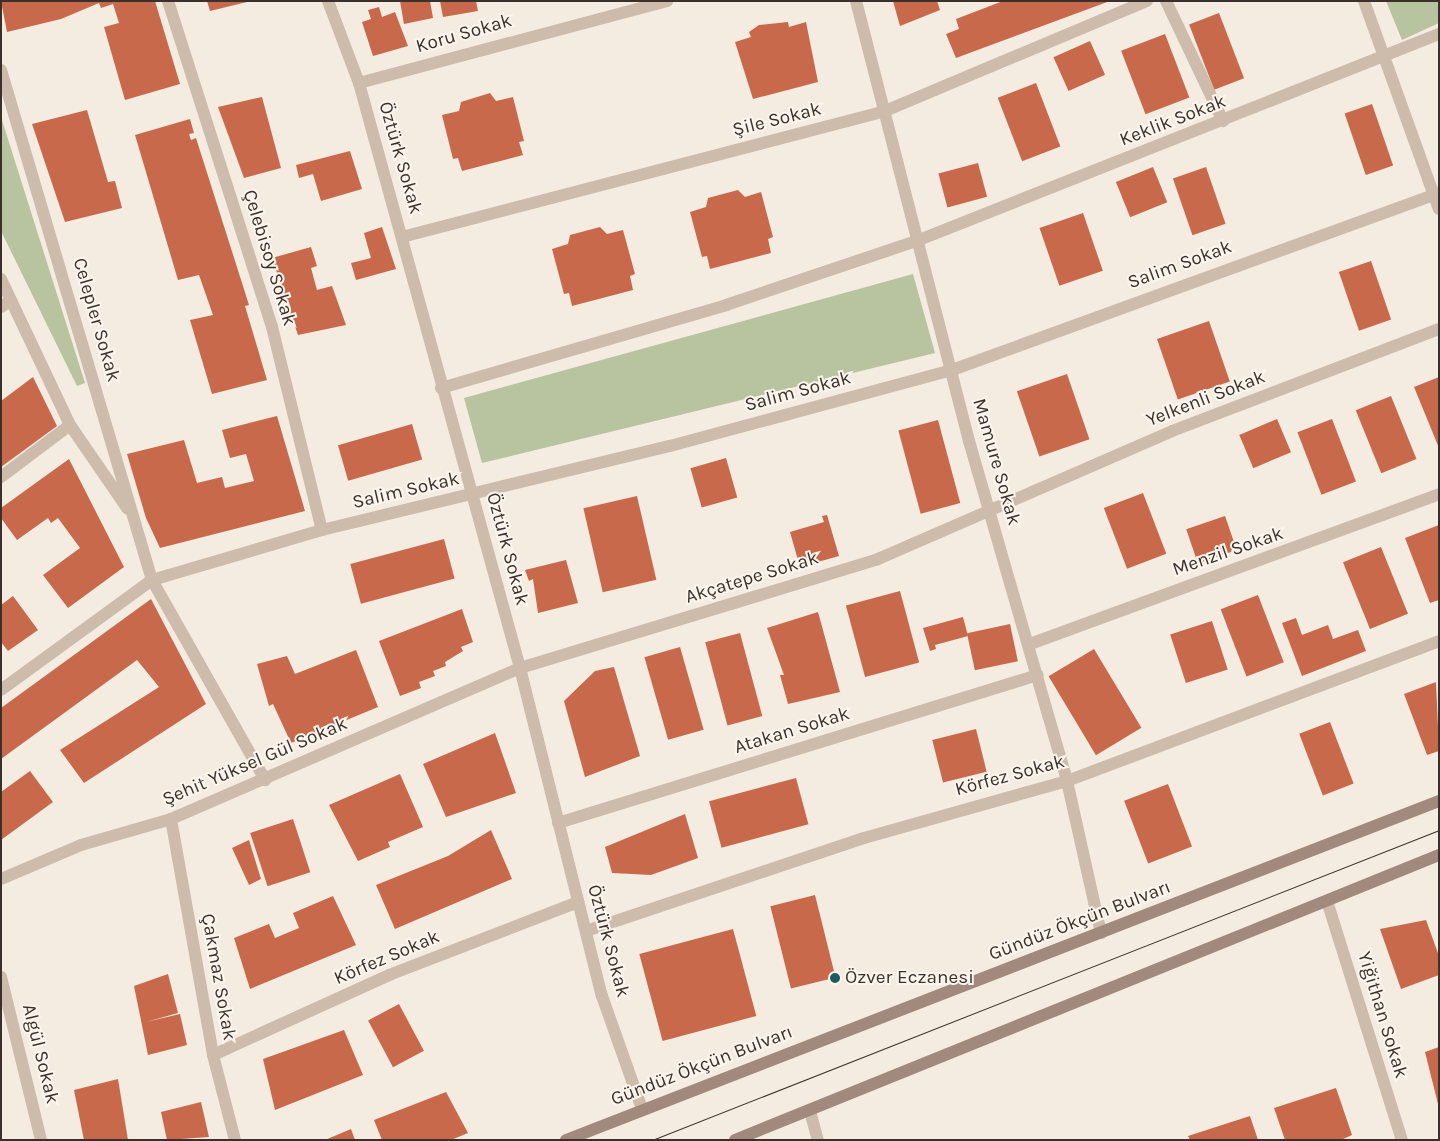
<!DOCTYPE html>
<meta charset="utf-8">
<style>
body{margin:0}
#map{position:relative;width:1440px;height:1141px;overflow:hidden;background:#f4ebe1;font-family:Karla,sans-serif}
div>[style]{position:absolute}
.green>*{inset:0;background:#b8c4a0}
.building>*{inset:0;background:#c8694b;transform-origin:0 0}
.street>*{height:12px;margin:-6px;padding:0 6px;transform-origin:6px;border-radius:6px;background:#cdbbac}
.secondary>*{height:12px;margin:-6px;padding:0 6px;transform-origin:6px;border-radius:6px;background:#a18a7d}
.tram>*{height:1px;margin:-0.5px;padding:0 0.5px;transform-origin:0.5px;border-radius:0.5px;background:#3b302b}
.dots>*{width:14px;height:14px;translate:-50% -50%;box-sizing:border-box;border:2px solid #fbf5ee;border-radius:50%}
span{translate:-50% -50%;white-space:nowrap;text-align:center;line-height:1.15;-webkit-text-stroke:4px #fbf5ee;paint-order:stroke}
.street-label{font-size:19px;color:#3b302b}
.poi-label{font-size:19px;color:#3b302b}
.left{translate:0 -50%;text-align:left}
.frame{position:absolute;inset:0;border:2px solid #3b302b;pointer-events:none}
</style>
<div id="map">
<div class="green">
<i style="clip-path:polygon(1386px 1px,1439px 1px,1439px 23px,1402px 40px)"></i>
<i style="clip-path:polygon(1px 117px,85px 383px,77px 386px,1px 231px)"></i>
<i style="clip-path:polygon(913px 274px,935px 353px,482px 463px,464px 398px)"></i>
</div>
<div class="building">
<i style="clip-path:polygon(1px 1px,155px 1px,180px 84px,125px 100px,104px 27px,119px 23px,113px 4px,101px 8px,99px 3px,61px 19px,7px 32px)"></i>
<i style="clip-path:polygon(207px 1px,247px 1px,247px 2px,210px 11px)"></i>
<i style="clip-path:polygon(400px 1px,430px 1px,433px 18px,404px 24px)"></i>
<i style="clip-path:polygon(440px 1px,476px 1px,478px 11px,443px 17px)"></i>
<i style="clip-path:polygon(893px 1px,937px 1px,940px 10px,900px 26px)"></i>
<i style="clip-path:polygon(1003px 1px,1110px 1px,956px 58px,946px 34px,959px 29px,956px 19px)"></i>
<i style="clip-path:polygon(379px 7px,382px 17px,395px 12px,408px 46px,373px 56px,362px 22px,371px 19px,368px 10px)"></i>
<i style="left:1219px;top:13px;width:70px;height:32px;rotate:69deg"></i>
<i style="clip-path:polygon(788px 22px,789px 27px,806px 22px,818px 82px,753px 99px,735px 42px,751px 37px,749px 32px,759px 25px)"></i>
<i style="left:1165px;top:34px;width:68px;height:47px;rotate:69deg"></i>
<i style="left:1090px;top:41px;width:37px;height:40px;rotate:66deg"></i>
<i style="left:1036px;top:83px;width:68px;height:41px;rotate:69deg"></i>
<i style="clip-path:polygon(490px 93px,496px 101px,513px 97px,524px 141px,519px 142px,523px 155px,462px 171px,458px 158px,453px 159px,442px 115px,459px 111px,461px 102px)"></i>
<i style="clip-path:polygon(262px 97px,281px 168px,244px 178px,218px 107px)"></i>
<i style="left:1372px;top:104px;width:65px;height:29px;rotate:71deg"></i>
<i style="clip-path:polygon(87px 110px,108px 182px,115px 181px,122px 208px,65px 222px,32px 124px)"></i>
<i style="clip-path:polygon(190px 119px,194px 133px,189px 134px,191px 140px,196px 138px,249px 305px,245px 306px,267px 380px,212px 394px,190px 320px,213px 315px,199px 275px,178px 280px,135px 135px)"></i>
<i style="clip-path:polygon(350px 151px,362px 189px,321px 201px,313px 174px,299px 178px,296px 165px)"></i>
<i style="left:978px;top:163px;width:35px;height:41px;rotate:75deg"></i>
<i style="left:1153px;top:167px;width:38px;height:40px;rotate:68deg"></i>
<i style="left:1206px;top:167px;width:60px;height:35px;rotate:71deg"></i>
<i style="clip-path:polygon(738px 190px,745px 197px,761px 192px,773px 237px,768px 239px,771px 253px,710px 269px,707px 256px,702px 257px,690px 212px,706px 207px,708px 198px)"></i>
<i style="left:1083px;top:213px;width:61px;height:46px;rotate:71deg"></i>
<i style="clip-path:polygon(382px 227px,396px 269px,356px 280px,351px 263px,371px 258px,364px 233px)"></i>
<i style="clip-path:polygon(600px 227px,607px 234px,623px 230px,635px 274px,630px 276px,633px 290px,572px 306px,569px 293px,564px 294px,552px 249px,568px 244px,570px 235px)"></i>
<i style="clip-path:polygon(311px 247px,317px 266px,311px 268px,317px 290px,332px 286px,346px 325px,298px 335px,272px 258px)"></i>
<i style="left:1371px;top:261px;width:62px;height:34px;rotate:71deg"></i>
<i style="left:1209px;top:321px;width:64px;height:55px;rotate:71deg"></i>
<i style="left:1067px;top:374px;width:69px;height:53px;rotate:71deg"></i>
<i style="clip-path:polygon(33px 377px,57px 426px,1px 467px,1px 401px)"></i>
<i style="clip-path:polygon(1439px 377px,1439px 448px,1414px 387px)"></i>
<i style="left:1391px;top:396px;width:68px;height:38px;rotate:68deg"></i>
<i style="clip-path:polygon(277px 416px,305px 511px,160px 548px,146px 518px,127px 454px,184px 440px,197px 483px,222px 477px,225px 488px,254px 481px,246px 454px,230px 458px,222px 430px)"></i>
<i style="left:1277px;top:419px;width:36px;height:41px;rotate:67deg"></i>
<i style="left:1332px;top:419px;width:67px;height:37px;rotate:69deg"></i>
<i style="left:938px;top:420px;width:86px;height:41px;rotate:75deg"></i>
<i style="left:412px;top:424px;width:37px;height:77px;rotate:74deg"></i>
<i style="left:726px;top:458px;width:41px;height:37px;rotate:74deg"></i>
<i style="clip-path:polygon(69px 459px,124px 567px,68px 608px,43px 575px,80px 548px,58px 518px,51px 523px,48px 518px,17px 540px,1px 518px,1px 508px)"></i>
<i style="left:1143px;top:493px;width:65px;height:42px;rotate:69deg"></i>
<i style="left:637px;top:496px;width:86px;height:55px;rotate:77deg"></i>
<i style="clip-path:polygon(827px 515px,839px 556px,800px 567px,790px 532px,824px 522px,822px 516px)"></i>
<i style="left:1225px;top:516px;width:36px;height:41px;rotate:71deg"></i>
<i style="clip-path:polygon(1439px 525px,1439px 600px,1430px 603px,1405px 538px)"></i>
<i style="left:444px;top:539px;width:41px;height:97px;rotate:75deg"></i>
<i style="left:1381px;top:547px;width:72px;height:41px;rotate:68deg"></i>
<i style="clip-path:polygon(566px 560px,578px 603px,538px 613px,533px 579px,529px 581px,525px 570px)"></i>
<i style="left:900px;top:591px;width:74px;height:56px;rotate:75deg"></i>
<i style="left:1258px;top:595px;width:72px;height:40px;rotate:69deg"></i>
<i style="clip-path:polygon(13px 596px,38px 630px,8px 651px,1px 642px,1px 605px)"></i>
<i style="clip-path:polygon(151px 599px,206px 704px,84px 783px,60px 750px,159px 687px,137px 660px,1px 759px,1px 708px)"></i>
<i style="clip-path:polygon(462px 609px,473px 642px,461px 647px,463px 651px,445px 662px,446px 666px,433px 671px,435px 676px,419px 682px,421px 688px,400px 696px,379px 641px)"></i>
<i style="clip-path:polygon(818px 612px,840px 692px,788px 704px,780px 675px,784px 675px,767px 628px)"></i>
<i style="clip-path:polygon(963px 617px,968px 636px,935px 645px,936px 649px,930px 651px,923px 628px)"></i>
<i style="clip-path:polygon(1296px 618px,1302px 635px,1328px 625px,1333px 639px,1358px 630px,1366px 651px,1302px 676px,1282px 623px)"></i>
<i style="left:1212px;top:621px;width:51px;height:44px;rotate:72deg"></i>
<i style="left:1010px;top:624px;width:38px;height:44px;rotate:78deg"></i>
<i style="left:740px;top:633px;width:86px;height:36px;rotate:75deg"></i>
<i style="left:680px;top:647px;width:86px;height:37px;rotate:74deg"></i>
<i style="left:1094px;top:649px;width:92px;height:53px;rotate:59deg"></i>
<i style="clip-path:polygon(356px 650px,378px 707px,291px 743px,273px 704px,269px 706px,257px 664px,287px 656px,295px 674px)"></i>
<i style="clip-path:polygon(614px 667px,640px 756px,585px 777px,564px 701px,595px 671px)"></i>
<i style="clip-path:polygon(1436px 682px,1439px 751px,1427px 755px,1404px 694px)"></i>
<i style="left:1330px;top:722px;width:66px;height:33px;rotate:69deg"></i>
<i style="left:976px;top:729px;width:44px;height:45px;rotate:76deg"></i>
<i style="clip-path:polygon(495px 733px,516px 793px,446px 817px,423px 764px)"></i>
<i style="clip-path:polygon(30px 771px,53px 802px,1px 840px,1px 792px)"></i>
<i style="clip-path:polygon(400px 774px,423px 827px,388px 842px,390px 847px,358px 861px,329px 805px)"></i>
<i style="left:796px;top:778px;width:48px;height:90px;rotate:75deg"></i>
<i style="left:1168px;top:784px;width:67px;height:47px;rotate:69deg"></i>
<i style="clip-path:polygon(685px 814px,698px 858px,651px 875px,612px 873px,605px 847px)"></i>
<i style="left:293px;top:819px;width:56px;height:45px;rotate:72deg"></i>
<i style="clip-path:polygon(491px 830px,512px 879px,395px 929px,376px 885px,448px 856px)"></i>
<i style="clip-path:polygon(249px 840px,261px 879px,249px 885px,232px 848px)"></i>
<i style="left:815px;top:895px;width:85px;height:46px;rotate:76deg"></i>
<i style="clip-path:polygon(333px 896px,356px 945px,250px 989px,234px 938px,269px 924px,275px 938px,299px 928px,293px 913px)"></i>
<i style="clip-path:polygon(1426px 920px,1439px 956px,1439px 975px,1401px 989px,1380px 929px)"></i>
<i style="left:733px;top:929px;width:90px;height:97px;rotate:75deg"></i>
<i style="clip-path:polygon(168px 974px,178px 1013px,146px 1022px,180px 1014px,187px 1045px,148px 1055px,134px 986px)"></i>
<i style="left:399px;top:1004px;width:53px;height:35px;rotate:62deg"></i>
<i style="clip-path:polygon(344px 1030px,363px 1075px,275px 1110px,263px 1059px)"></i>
<i style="clip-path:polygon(1439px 1047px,1439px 1104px,1438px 1104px,1425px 1052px)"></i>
<i style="clip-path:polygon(118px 1079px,128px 1140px,84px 1140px,74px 1090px)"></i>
<i style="clip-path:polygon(1336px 1088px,1352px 1135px,1341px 1140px,1285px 1140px,1274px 1108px)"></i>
<i style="clip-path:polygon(446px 1092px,468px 1133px,451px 1140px,382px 1140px,374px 1120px)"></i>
<i style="clip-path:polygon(201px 1102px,209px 1137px,167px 1140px,161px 1112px)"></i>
<i style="clip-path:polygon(1250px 1116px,1258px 1140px,1190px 1140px,1188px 1136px)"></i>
<i style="clip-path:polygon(351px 1129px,355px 1140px,325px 1140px)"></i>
</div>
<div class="street">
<i style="left:168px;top:1px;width:342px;rotate:72.3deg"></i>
<i style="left:272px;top:327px;width:209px;rotate:76.2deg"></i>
<i style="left:328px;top:1px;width:88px;rotate:69.3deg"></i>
<i style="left:359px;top:83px;width:607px;rotate:74.61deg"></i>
<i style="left:520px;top:668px;width:338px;rotate:76deg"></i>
<i style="left:602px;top:996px;width:120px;rotate:70.5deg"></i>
<i style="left:856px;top:1px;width:454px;rotate:75.6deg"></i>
<i style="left:969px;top:441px;width:354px;rotate:73.9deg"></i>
<i style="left:1067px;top:781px;width:156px;rotate:77.4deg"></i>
<i style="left:1166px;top:1px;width:133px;rotate:64.6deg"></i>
<i style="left:1364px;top:1px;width:221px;rotate:70.2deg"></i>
<i style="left:1px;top:70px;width:532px;rotate:73.51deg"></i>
<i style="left:152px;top:580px;width:230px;rotate:60.5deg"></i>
<i style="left:359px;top:83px;width:319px;rotate:-14.9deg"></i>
<i style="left:402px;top:237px;width:499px;rotate:-14.6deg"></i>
<i style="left:885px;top:111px;width:284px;rotate:-22.8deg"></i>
<i style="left:1px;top:279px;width:161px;rotate:64.7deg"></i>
<i style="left:70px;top:425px;width:101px;rotate:55.5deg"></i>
<i style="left:1px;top:307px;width:12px;rotate:-35deg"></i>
<i style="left:441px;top:388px;width:297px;rotate:-16.2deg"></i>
<i style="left:726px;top:305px;width:204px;rotate:-18.6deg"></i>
<i style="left:919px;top:240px;width:559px;rotate:-21.61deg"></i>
<i style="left:1px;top:477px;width:86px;rotate:-37deg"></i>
<i style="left:1030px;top:644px;width:436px;rotate:-20.1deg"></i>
<i style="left:1px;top:690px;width:187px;rotate:-36.1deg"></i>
<i style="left:152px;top:580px;width:177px;rotate:-16.4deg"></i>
<i style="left:322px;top:530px;width:358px;rotate:-13.6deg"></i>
<i style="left:670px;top:446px;width:292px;rotate:-15.1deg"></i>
<i style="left:952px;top:370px;width:518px;rotate:-19.97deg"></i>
<i style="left:171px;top:819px;width:240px;rotate:79.9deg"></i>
<i style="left:213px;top:1055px;width:88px;rotate:75.5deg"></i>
<i style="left:558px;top:823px;width:502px;rotate:-17.14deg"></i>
<i style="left:1px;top:879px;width:87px;rotate:-23deg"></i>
<i style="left:81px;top:845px;width:94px;rotate:-16.1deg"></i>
<i style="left:171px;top:819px;width:380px;rotate:-23.4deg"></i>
<i style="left:520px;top:668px;width:374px;rotate:-16.9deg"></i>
<i style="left:878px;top:559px;width:321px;rotate:-23.5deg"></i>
<i style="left:1172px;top:431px;width:286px;rotate:-20.9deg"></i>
<i style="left:1327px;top:901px;width:250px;rotate:72.6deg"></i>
<i style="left:586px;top:931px;width:293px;rotate:-18.5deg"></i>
<i style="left:864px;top:838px;width:211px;rotate:-15.7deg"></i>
<i style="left:1067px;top:781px;width:397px;rotate:-20.6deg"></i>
<i style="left:1px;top:977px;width:168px;rotate:76.2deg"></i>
<i style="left:213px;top:1055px;width:193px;rotate:-24.4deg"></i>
<i style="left:389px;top:975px;width:203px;rotate:-21.1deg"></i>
<i style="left:810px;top:1111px;width:30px;rotate:75deg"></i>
</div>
<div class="secondary">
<i style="left:566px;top:1140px;width:937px;rotate:-21.22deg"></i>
<i style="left:735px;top:1140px;width:760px;rotate:-22.04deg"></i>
</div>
<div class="tram">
<i style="left:652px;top:1140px;width:846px;rotate:-21.5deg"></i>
</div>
<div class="dots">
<i style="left:835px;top:978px;background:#1f5a5e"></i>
</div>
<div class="street-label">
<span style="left:464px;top:34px;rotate:-16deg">Koru Sokak</span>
<span style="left:777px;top:120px;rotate:-14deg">Şile Sokak</span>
<span style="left:1173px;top:121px;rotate:-21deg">Keklik Sokak</span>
<span style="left:400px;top:158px;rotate:74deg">Öztürk Sokak</span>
<span style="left:269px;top:258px;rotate:73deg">Çelebisoy Sokak</span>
<span style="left:1180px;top:265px;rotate:-20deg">Salim Sokak</span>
<span style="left:96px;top:320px;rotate:74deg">Celepler Sokak</span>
<span style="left:798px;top:392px;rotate:-15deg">Salim Sokak</span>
<span style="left:1206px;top:399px;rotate:-21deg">Yelkenli Sokak</span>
<span style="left:996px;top:462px;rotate:74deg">Mamure Sokak</span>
<span style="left:406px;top:491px;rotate:-13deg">Salim Sokak</span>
<span style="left:507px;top:549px;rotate:75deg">Öztürk Sokak</span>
<span style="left:1228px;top:552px;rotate:-19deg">Menzil Sokak</span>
<span style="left:752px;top:578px;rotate:-17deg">Akçatepe Sokak</span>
<span style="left:792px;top:731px;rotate:-17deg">Atakan Sokak</span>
<span style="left:255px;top:762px;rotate:-23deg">Şehit Yüksel Gül Sokak</span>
<span style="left:1010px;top:776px;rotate:-15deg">Körfez Sokak</span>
<span style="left:1080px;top:921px;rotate:-21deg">Gündüz Ökçün Bulvarı</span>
<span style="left:608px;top:941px;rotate:75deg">Öztürk Sokak</span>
<span style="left:387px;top:958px;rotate:-23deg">Körfez Sokak</span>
<span style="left:218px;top:977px;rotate:80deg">Çakmaz Sokak</span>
<span style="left:1382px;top:1015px;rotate:73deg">Yiğithan Sokak</span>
<span style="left:40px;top:1054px;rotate:76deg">Algül Sokak</span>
<span style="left:702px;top:1066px;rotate:-21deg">Gündüz Ökçün Bulvarı</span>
</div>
<div class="poi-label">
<span class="left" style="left:845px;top:978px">Özver Eczanesi</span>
</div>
<div class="frame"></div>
</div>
